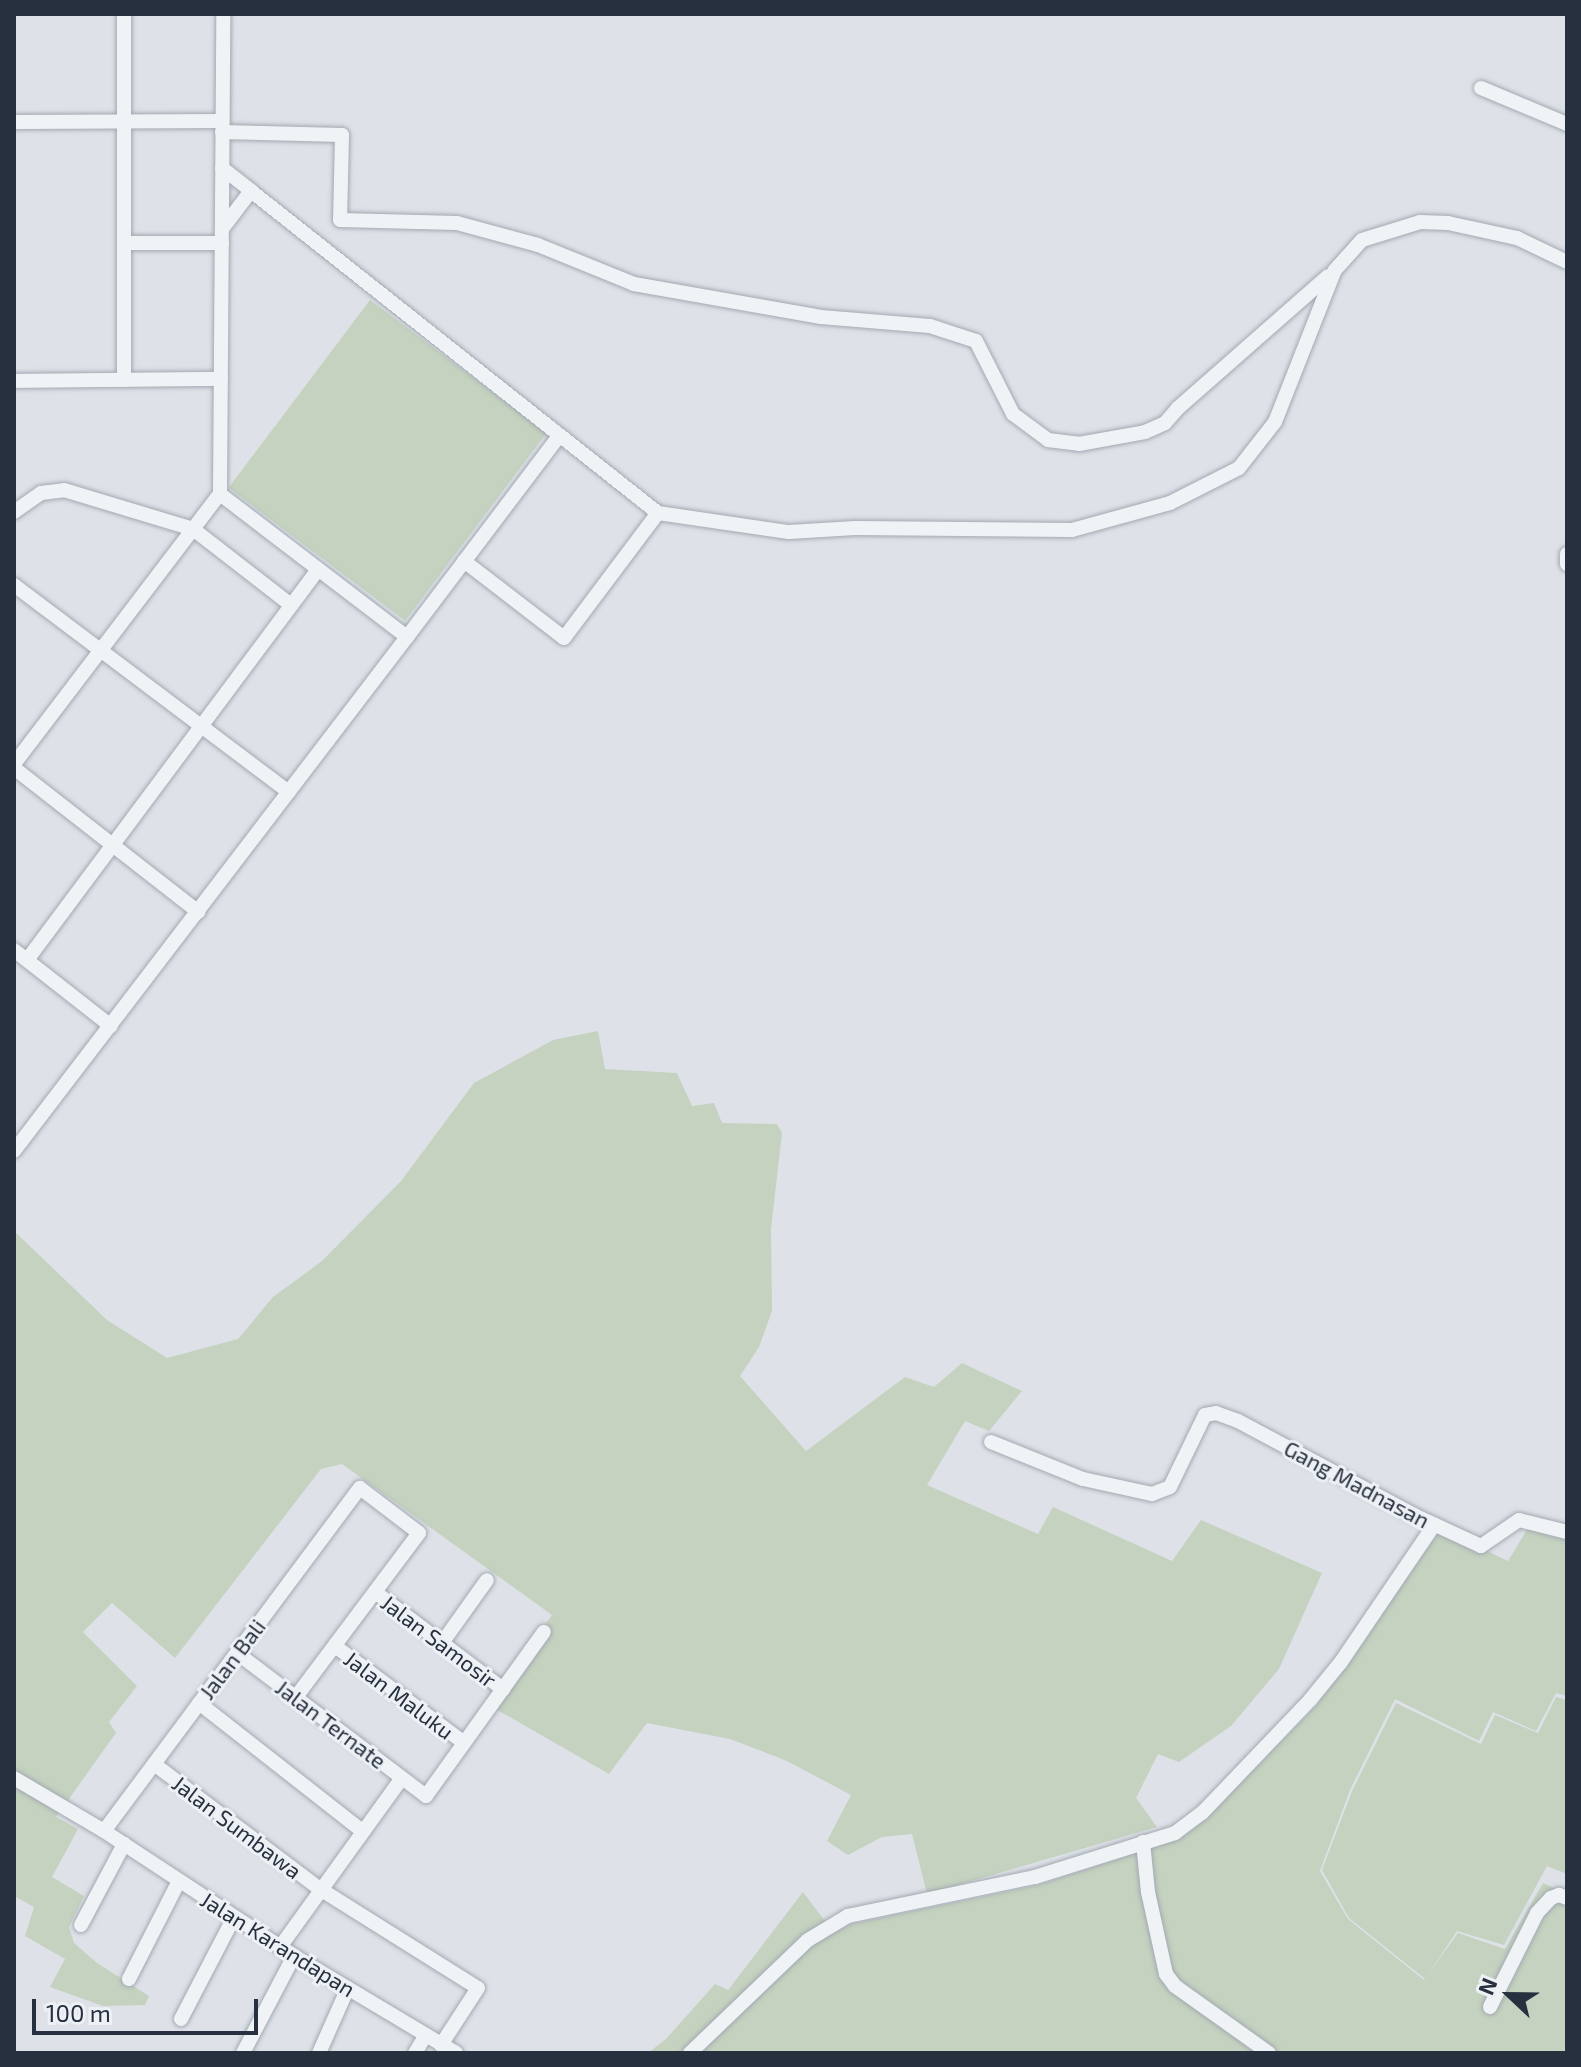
<!DOCTYPE html>
<style>
body{margin:0}
#map{position:relative;width:1581px;height:2067px;overflow:hidden;background:#dee2e8;font-family:"Exo 2",sans-serif}
div>[style]{position:absolute}
.green>*{inset:0;background:#c4d2bf;transform-origin:0 0}
.roads{filter:drop-shadow(0 0 2px #a3a9b2) drop-shadow(0 0 2px #a3a9b2)}
.minor>*{height:14px;margin:-7px;padding:0 7px;transform-origin:7px;border-radius:7px;background:#f0f3f6}
span{translate:-50% -50%;white-space:nowrap;text-align:center;line-height:1.15;-webkit-text-stroke:6px #edf1f5;paint-order:stroke}
.street-label{font-size:22px;color:#27303f}
.frame{position:absolute;inset:0;border:16px solid #27303f;pointer-events:none}
.north{position:absolute;left:1469px;top:1955px;width:80px;height:80px;-webkit-text-stroke:6px #edf1f5;paint-order:stroke;rotate:292deg;font-size:22px;font-weight:700;line-height:32px;text-align:center;color:#27303f}
.north::after{content:'';display:block;margin:auto;width:28px;height:36px;background:#27303f;clip-path:polygon(50% 0,100% 100%,50% 72%,0 100%)}
.scale{position:absolute;left:32px;top:1999px;width:226px;height:36px;box-sizing:border-box;border:4px solid #27303f;border-top:0;padding-left:10px;font-size:24px;line-height:28px;white-space:nowrap;color:#27303f;-webkit-text-stroke:6px #edf1f5;paint-order:stroke}
</style>
<div id="map">
<div class="green">
<i style="left:370px;top:300px;width:221px;height:235px;rotate:37deg"></i>
<i style="clip-path:polygon(598px 1031px,605px 1069px,677px 1073px,692px 1106px,714px 1103px,722px 1123px,777px 1124px,782px 1133px,771px 1229px,772px 1311px,759px 1347px,740px 1376px,806px 1451px,905px 1377px,934px 1387px,962px 1363px,1022px 1391px,989px 1431px,965px 1421px,927px 1485px,1038px 1534px,1053px 1507px,1172px 1561px,1201px 1520px,1322px 1573px,1279px 1669px,1231px 1726px,1179px 1762px,1158px 1754px,1136px 1798px,1157px 1827px,927px 1894px,912px 1834px,882px 1837px,848px 1855px,827px 1841px,851px 1795px,787px 1761px,730px 1739px,647px 1723px,609px 1774px,487px 1704px,552px 1615px,342px 1464px,321px 1469px,175px 1658px,112px 1603px,83px 1632px,137px 1686px,109px 1722px,116px 1733px,56px 1817px,78px 1829px,52px 1877px,84px 1896px,69px 1927px,74px 1943px,97px 1963px,149px 1996px,145px 2005px,103px 2006px,50px 1987px,65px 1959px,25px 1936px,34px 1907px,14px 1896px,14px 1231px,107px 1320px,167px 1358px,238px 1339px,273px 1297px,322px 1261px,401px 1181px,474px 1083px,553px 1040px)"></i>
<i style="clip-path:polygon(1534px 1518px,1567px 1533px,1567px 1696px,1556px 1693px,1536px 1731px,1493px 1712px,1479px 1741px,1395px 1699px,1350px 1790px,1320px 1871px,1348px 1919px,1424px 1980px,1458px 1933px,1505px 1949px,1543px 1883px,1567px 1894px,1567px 2053px,648px 2053px,666px 2039px,715px 1984px,728px 1990px,803px 1892px,834px 1933px,850px 1924px,1038px 1885px,1178px 1839px,1206px 1818px,1316px 1706px,1441px 1529px,1508px 1561px)"></i>
<i style="clip-path:polygon(1556px 1697px,1567px 1700px,1567px 1874px,1547px 1866px,1504px 1945px,1457px 1931px,1425px 1979px,1349px 1918px,1322px 1870px,1352px 1791px,1396px 1703px,1481px 1744px,1495px 1715px,1538px 1733px)"></i>
</div>
<div class="roads">
<div class="minor">
<i style="left:124px;top:14px;width:366px;rotate:90deg"></i>
<i style="left:1481px;top:88px;width:93px;rotate:22.7deg"></i>
<i style="left:14px;top:122px;width:208px;rotate:-0.3deg"></i>
<i style="left:222px;top:132px;width:120px;rotate:1.4deg"></i>
<i style="left:342px;top:135px;width:85px;rotate:91.3deg"></i>
<i style="left:340px;top:220px;width:117px;rotate:1.5deg"></i>
<i style="left:457px;top:223px;width:84px;rotate:15.2deg"></i>
<i style="left:538px;top:245px;width:104px;rotate:22.1deg"></i>
<i style="left:634px;top:284px;width:190px;rotate:10deg"></i>
<i style="left:821px;top:317px;width:109px;rotate:4.7deg"></i>
<i style="left:930px;top:326px;width:48px;rotate:18.1deg"></i>
<i style="left:976px;top:341px;width:82px;rotate:63.1deg"></i>
<i style="left:1013px;top:414px;width:44px;rotate:36.6deg"></i>
<i style="left:1048px;top:440px;width:31px;rotate:7deg"></i>
<i style="left:1079px;top:444px;width:67px;rotate:-10.3deg"></i>
<i style="left:1145px;top:432px;width:22px;rotate:-24deg"></i>
<i style="left:1165px;top:423px;width:20px;rotate:-49deg"></i>
<i style="left:1178px;top:408px;width:200px;rotate:-41.3deg"></i>
<i style="left:222px;top:168px;width:37px;rotate:38deg"></i>
<i style="left:222px;top:229px;width:48px;rotate:-52.7deg"></i>
<i style="left:251px;top:191px;width:519px;rotate:38.35deg"></i>
<i style="left:658px;top:513px;width:132px;rotate:8.3deg"></i>
<i style="left:789px;top:532px;width:66px;rotate:-3.5deg"></i>
<i style="left:855px;top:528px;width:217px;rotate:0.5deg"></i>
<i style="left:1072px;top:530px;width:102px;rotate:-15.4deg"></i>
<i style="left:1170px;top:503px;width:77px;rotate:-26.9deg"></i>
<i style="left:1239px;top:468px;width:58px;rotate:-52deg"></i>
<i style="left:1275px;top:422px;width:163px;rotate:-68.5deg"></i>
<i style="left:1335px;top:270px;width:40px;rotate:-48deg"></i>
<i style="left:1362px;top:240px;width:61px;rotate:-17.2deg"></i>
<i style="left:1420px;top:222px;width:28px;rotate:2deg"></i>
<i style="left:1448px;top:223px;width:71px;rotate:12.3deg"></i>
<i style="left:1517px;top:238px;width:55px;rotate:25.6deg"></i>
<i style="left:124px;top:243px;width:98px"></i>
<i style="left:14px;top:381px;width:207px;rotate:-0.6deg"></i>
<i style="left:14px;top:512px;width:33px;rotate:-35deg"></i>
<i style="left:41px;top:493px;width:23px;rotate:-7deg"></i>
<i style="left:64px;top:490px;width:135px;rotate:16.8deg"></i>
<i style="left:193px;top:529px;width:124px;rotate:37.8deg"></i>
<i style="left:1567px;top:554px;width:10px;rotate:90deg"></i>
<i style="left:464px;top:561px;width:126px;rotate:37.6deg"></i>
<i style="left:564px;top:638px;width:156px;rotate:-53.1deg"></i>
<i style="left:14px;top:585px;width:344px;rotate:37deg"></i>
<i style="left:407px;top:637px;width:253px;rotate:-52.9deg"></i>
<i style="left:14px;top:764px;width:340px;rotate:-52.7deg"></i>
<i style="left:220px;top:494px;width:480px;rotate:-89.6deg"></i>
<i style="left:14px;top:768px;width:234px;rotate:38deg"></i>
<i style="left:14px;top:950px;width:123px;rotate:38.1deg"></i>
<i style="left:27px;top:960px;width:487px;rotate:-53.3deg"></i>
<i style="left:14px;top:1151px;width:647px;rotate:-52.6deg"></i>
<i style="left:407px;top:637px;width:235px;rotate:-142.6deg"></i>
<i style="left:991px;top:1442px;width:99px;rotate:21.9deg"></i>
<i style="left:1083px;top:1479px;width:71px;rotate:12.3deg"></i>
<i style="left:1152px;top:1494px;width:19px;rotate:-21deg"></i>
<i style="left:1170px;top:1487px;width:80px;rotate:-64.1deg"></i>
<i style="left:1205px;top:1415px;width:11px;rotate:-10deg"></i>
<i style="left:1216px;top:1413px;width:23px;rotate:20deg"></i>
<i style="left:1238px;top:1421px;width:200px;rotate:28.1deg"></i>
<i style="left:1414px;top:1515px;width:74px;rotate:24.8deg"></i>
<i style="left:1481px;top:1546px;width:46px;rotate:-34.4deg"></i>
<i style="left:1519px;top:1520px;width:49px;rotate:14deg"></i>
<i style="left:375px;top:1592px;width:161px;rotate:37.2deg"></i>
<i style="left:442px;top:1643px;width:77px;rotate:-54.5deg"></i>
<i style="left:335px;top:1646px;width:161px;rotate:36.9deg"></i>
<i style="left:237px;top:1653px;width:237px;rotate:37.1deg"></i>
<i style="left:426px;top:1796px;width:202px;rotate:-54.3deg"></i>
<i style="left:199px;top:1703px;width:207px;rotate:38.1deg"></i>
<i style="left:154px;top:1764px;width:208px;rotate:37deg"></i>
<i style="left:320px;top:1889px;width:186px;rotate:32.1deg"></i>
<i style="left:478px;top:1988px;width:68px;rotate:123deg"></i>
<i style="left:14px;top:1778px;width:104px;rotate:30.5deg"></i>
<i style="left:104px;top:1831px;width:227px;rotate:33.3deg"></i>
<i style="left:294px;top:1956px;width:189px;rotate:30.9deg"></i>
<i style="left:104px;top:1831px;width:428px;rotate:-53.3deg"></i>
<i style="left:360px;top:1488px;width:74px;rotate:37.3deg"></i>
<i style="left:419px;top:1533px;width:205px;rotate:126.9deg"></i>
<i style="left:1143px;top:1842px;width:50px;rotate:84.3deg"></i>
<i style="left:1148px;top:1892px;width:84px;rotate:77.6deg"></i>
<i style="left:1166px;top:1974px;width:15px;rotate:53deg"></i>
<i style="left:1175px;top:1986px;width:115px;rotate:35.5deg"></i>
<i style="left:81px;top:1925px;width:92px;rotate:-62deg"></i>
<i style="left:280px;top:1947px;width:208px;rotate:-54.2deg"></i>
<i style="left:129px;top:1979px;width:110px;rotate:-63deg"></i>
<i style="left:1490px;top:2007px;width:105px;rotate:-63.4deg"></i>
<i style="left:1537px;top:1913px;width:21px;rotate:-47deg"></i>
<i style="left:1551px;top:1898px;width:9px;rotate:-21deg"></i>
<i style="left:1559px;top:1895px;width:9px;rotate:21deg"></i>
<i style="left:181px;top:2019px;width:115px;rotate:-62.5deg"></i>
<i style="left:243px;top:2053px;width:110px;rotate:-62.3deg"></i>
<i style="left:319px;top:2053px;width:71px;rotate:-66deg"></i>
<i style="left:415px;top:2053px;width:21px;rotate:-59deg"></i>
<i style="left:690px;top:2053px;width:163px;rotate:-43.8deg"></i>
<i style="left:808px;top:1940px;width:47px;rotate:-31deg"></i>
<i style="left:848px;top:1916px;width:191px;rotate:-11.8deg"></i>
<i style="left:1035px;top:1877px;width:147px;rotate:-17.4deg"></i>
<i style="left:1175px;top:1833px;width:34px;rotate:-37deg"></i>
<i style="left:1202px;top:1813px;width:156px;rotate:-46.3deg"></i>
<i style="left:1310px;top:1700px;width:49px;rotate:-50.8deg"></i>
<i style="left:1341px;top:1662px;width:166px;rotate:-55.8deg"></i>
</div>
</div>
<div class="street-label">
<span style="left:1357px;top:1484px;rotate:28deg">Gang Madnasan</span>
<span style="left:439px;top:1641px;rotate:37deg">Jalan Samosir</span>
<span style="left:232px;top:1659px;rotate:-53deg">Jalan Bali</span>
<span style="left:399px;top:1695px;rotate:37deg">Jalan Maluku</span>
<span style="left:331px;top:1724px;rotate:37deg">Jalan Ternate</span>
<span style="left:237px;top:1827px;rotate:37deg">Jalan Sumbawa</span>
<span style="left:278px;top:1944px;rotate:32deg">Jalan Karandapan</span>
</div>
<div class="frame"></div>
<div class="north">N</div>
<div class="scale">100 m</div>
</div>
